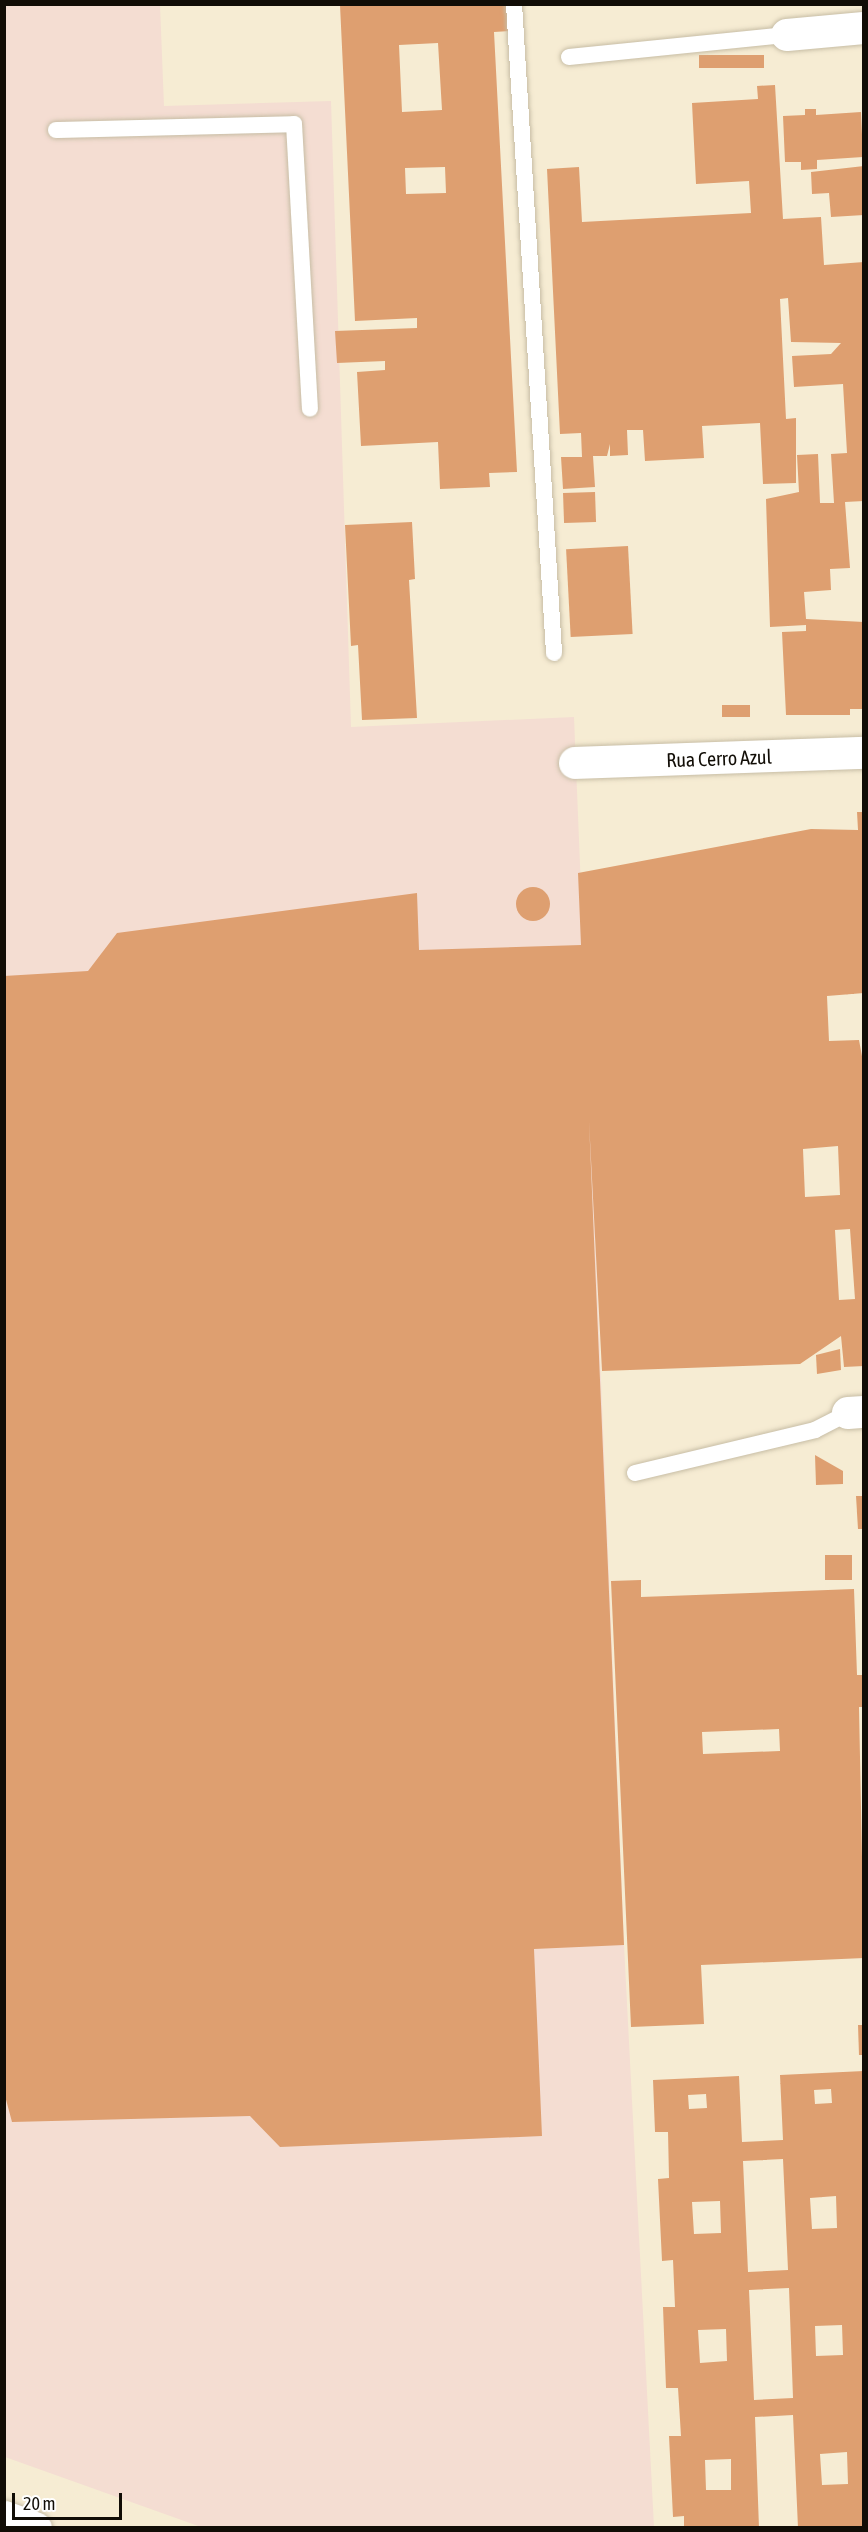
<!DOCTYPE html>
<style>
body{margin:0}
#map{position:relative;width:868px;height:2532px;overflow:hidden;background:#f6ecd3;font-family:"Asap Condensed",sans-serif}
div>[style]{position:absolute}
.commercial>*{inset:0;background:#f4ddd2}
.building>*{inset:0;background:#de9f70;transform-origin:0 0}
.round{border-radius:50%}
.roads{filter:drop-shadow(0 0 2px #c7bda5) drop-shadow(0 0 2px #c7bda5)}
.service>*{height:16px;margin:-8px;padding:0 8px;transform-origin:8px;border-radius:8px;background:#fff}
.minor>*{height:32px;margin:-16px;padding:0 16px;transform-origin:16px;border-radius:16px;background:#fff}
.secondary>*{height:33px;margin:-16.5px;padding:0 16.5px;transform-origin:16.5px;border-radius:16.5px;background:#fff}
span{translate:-50% -50%;white-space:nowrap;text-align:center;line-height:1.15;-webkit-text-stroke:4.5px #fff;paint-order:stroke}
.street-label{font-size:20px;color:#110d06}
.frame{position:absolute;inset:0;border:6px solid #110d06;pointer-events:none}
.scale{position:absolute;left:12px;top:2493px;width:110px;height:27px;box-sizing:border-box;border:3px solid #110d06;border-top:0;padding-left:8px;font-size:18px;line-height:21px;white-space:nowrap;color:#110d06;-webkit-text-stroke:4px #fff;paint-order:stroke}
</style>
<div id="map">
<div class="commercial">
<i style="clip-path:polygon(5px 5px,160px 5px,164px 106px,331px 101px,351px 727px,574px 717px,624px 1945px,654px 2527px,201px 2527px,5px 2457px)"></i>
</div>
<div class="building">
<i style="clip-path:polygon(evenodd,340px 5px,509px 5px,511px 31px,494px 32px,517px 472px,489px 473px,490px 487px,440px 489px,438px 442px,361px 446px,357px 372px,385px 370px,385px 361px,337px 363px,335px 331px,417px 328px,417px 318px,355px 321px,340px 5px,438px 43px,442px 110px,402px 112px,399px 45px,438px 43px,340px 5px,445px 167px,446px 193px,406px 194px,405px 168px,445px 167px)"></i>
<i style="left:764px;top:55px;width:13px;height:65px;rotate:90deg"></i>
<i style="clip-path:polygon(775px 85px,783px 219px,821px 217px,824px 265px,864px 262px,864px 501px,845px 502px,850px 568px,830px 569px,831px 590px,804px 592px,806px 619px,864px 622px,864px 709px,850px 709px,850px 715px,786px 715px,782px 632px,806px 631px,806px 625px,770px 627px,766px 499px,799px 492px,797px 455px,818px 454px,820px 503px,834px 503px,831px 454px,847px 453px,843px 384px,794px 387px,792px 356px,831px 354px,841px 343px,791px 342px,788px 298px,780px 299px,786px 419px,796px 418px,796px 483px,763px 484px,760px 423px,702px 426px,704px 458px,645px 461px,643px 430px,627px 430px,628px 455px,610px 456px,610px 444px,607px 456px,593px 456px,595px 487px,563px 489px,561px 457px,582px 457px,581px 433px,560px 434px,547px 169px,579px 167px,582px 222px,751px 213px,749px 181px,696px 184px,692px 103px,758px 99px,757px 86px)"></i>
<i style="clip-path:polygon(805px 109px,816px 109px,816px 115px,861px 112px,863px 157px,817px 160px,817px 169px,801px 170px,801px 162px,785px 162px,783px 116px,805px 115px)"></i>
<i style="clip-path:polygon(864px 166px,864px 215px,831px 217px,829px 193px,812px 194px,811px 172px)"></i>
<i style="left:595px;top:492px;width:30px;height:32px;rotate:88deg"></i>
<i style="clip-path:polygon(412px 522px,415px 579px,409px 580px,417px 718px,362px 720px,358px 645px,351px 646px,345px 525px)"></i>
<i style="left:628px;top:546px;width:88px;height:62px;rotate:87deg"></i>
<i style="left:750px;top:705px;width:12px;height:28px;rotate:90deg"></i>
<i style="clip-path:polygon(evenodd,857px 812px,864px 812px,864px 993px,827px 996px,829px 1041px,859px 1040px,864px 1067px,864px 1366px,844px 1367px,841px 1336px,800px 1364px,602px 1371px,589px 1121px,624px 1945px,534px 1949px,542px 2136px,280px 2147px,250px 2116px,12px 2122px,4px 2092px,4px 976px,88px 971px,117px 933px,417px 893px,419px 950px,581px 945px,578px 873px,811px 829px,858px 830px,857px 812px,838px 1146px,840px 1195px,805px 1197px,803px 1149px,838px 1146px,857px 812px,850px 1229px,855px 1299px,839px 1300px,835px 1230px,850px 1229px)"></i>
<i class="round" style="left:516px;top:887px;width:34px;height:34px"></i>
<i style="clip-path:polygon(840px 1349px,841px 1370px,817px 1374px,816px 1355px)"></i>
<i style="clip-path:polygon(815px 1455px,843px 1471px,843px 1484px,816px 1485px)"></i>
<i style="clip-path:polygon(856px 1496px,864px 1496px,864px 1529px,858px 1529px)"></i>
<i style="left:825px;top:1555px;width:27px;height:25px"></i>
<i style="clip-path:polygon(evenodd,641px 1580px,641px 1597px,854px 1589px,857px 1675px,864px 1675px,864px 1707px,859px 1707px,864px 1958px,701px 1965px,704px 2024px,631px 2027px,611px 1581px,641px 1580px,779px 1729px,780px 1751px,703px 1754px,702px 1732px,779px 1729px)"></i>
<i style="clip-path:polygon(858px 2025px,864px 2025px,864px 2055px,859px 2055px)"></i>
<i style="clip-path:polygon(evenodd,864px 2071px,864px 2528px,798px 2528px,793px 2415px,755px 2417px,759px 2528px,684px 2528px,684px 2516px,673px 2517px,669px 2436px,681px 2436px,678px 2388px,666px 2388px,663px 2307px,675px 2307px,673px 2260px,662px 2261px,658px 2179px,669px 2178px,668px 2132px,655px 2132px,653px 2080px,739px 2076px,742px 2142px,783px 2140px,780px 2075px,864px 2071px,831px 2089px,832px 2103px,815px 2104px,814px 2090px,831px 2089px,864px 2071px,706px 2094px,707px 2108px,689px 2109px,688px 2095px,706px 2094px,864px 2071px,783px 2159px,788px 2270px,748px 2272px,743px 2161px,783px 2159px,864px 2071px,836px 2196px,837px 2228px,812px 2229px,810px 2198px,836px 2196px,864px 2071px,720px 2201px,721px 2233px,694px 2234px,692px 2202px,720px 2201px,864px 2071px,789px 2288px,793px 2398px,754px 2400px,749px 2290px,789px 2288px,864px 2071px,842px 2325px,843px 2355px,816px 2356px,815px 2326px,842px 2325px,864px 2071px,726px 2329px,727px 2361px,700px 2363px,698px 2330px,726px 2329px,864px 2071px,847px 2452px,848px 2484px,822px 2485px,820px 2454px,847px 2452px,864px 2071px,731px 2459px,731px 2490px,706px 2490px,705px 2460px,731px 2459px)"></i>
</div>
<div class="roads">
<div class="service">
<i style="left:514px;top:4px;width:650px;rotate:86.47deg"></i>
<i style="left:569px;top:57px;width:219px;rotate:-5.8deg"></i>
<i style="left:56px;top:130px;width:238px;rotate:-1.4deg"></i>
<i style="left:294px;top:124px;width:285px;rotate:86.8deg"></i>
<i style="left:635px;top:1473px;width:185px;rotate:-13.4deg"></i>
<i style="left:815px;top:1430px;width:37px;rotate:-27deg"></i>
</div>
<div class="minor">
<i style="left:787px;top:35px;width:77px;rotate:-5.2deg"></i>
<i style="left:575px;top:763px;width:289px;rotate:-2deg"></i>
<i style="left:848px;top:1413px;width:16px;rotate:-4deg"></i>
</div>
<div class="secondary">
<i style="left:4px;top:2517px;width:33px;rotate:20deg"></i>
</div>
</div>
<div class="street-label">
<span style="left:719px;top:758px;rotate:-2deg">Rua Cerro Azul</span>
</div>
<div class="frame"></div>
<div class="scale">20 m</div>
</div>
